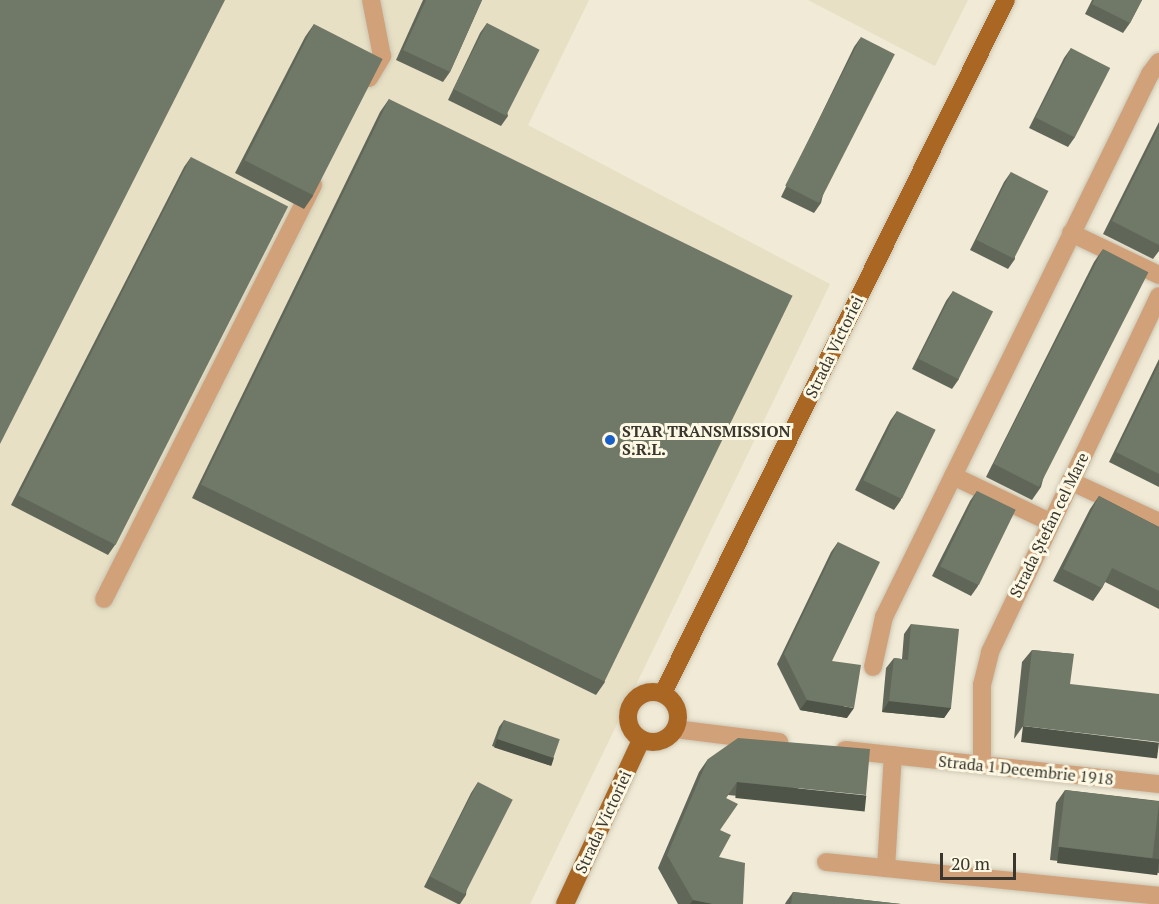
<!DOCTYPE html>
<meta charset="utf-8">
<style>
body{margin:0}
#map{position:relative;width:1159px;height:904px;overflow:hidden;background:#f0ead6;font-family:"PT Serif",serif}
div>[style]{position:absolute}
.built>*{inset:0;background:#e7e0c4}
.roads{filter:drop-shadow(0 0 2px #cbc6b4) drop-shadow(0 0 2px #cbc6b4)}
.minor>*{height:18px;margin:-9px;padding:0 9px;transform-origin:9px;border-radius:9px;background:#d1a27a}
.major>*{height:18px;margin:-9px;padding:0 9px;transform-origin:9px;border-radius:9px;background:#aa6723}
.major>.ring{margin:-9px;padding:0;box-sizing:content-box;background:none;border:18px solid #aa6723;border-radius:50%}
.wall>*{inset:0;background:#606759}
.shaded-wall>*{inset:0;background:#4e5448;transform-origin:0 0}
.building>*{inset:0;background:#707867;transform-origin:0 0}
.dots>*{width:16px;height:16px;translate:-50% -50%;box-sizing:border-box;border:3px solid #fdf8e3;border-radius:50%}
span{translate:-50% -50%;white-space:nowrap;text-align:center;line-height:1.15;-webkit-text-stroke:6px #fdf8e3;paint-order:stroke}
.street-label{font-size:16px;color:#38362e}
.poi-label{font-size:16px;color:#38362e;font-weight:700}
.left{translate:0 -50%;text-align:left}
.scale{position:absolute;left:940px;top:853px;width:76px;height:27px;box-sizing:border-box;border:3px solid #38362e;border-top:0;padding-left:8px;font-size:18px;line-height:21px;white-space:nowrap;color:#38362e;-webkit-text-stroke:4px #fdf8e3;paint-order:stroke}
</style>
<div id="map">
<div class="built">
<i style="clip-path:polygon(0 0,589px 0,528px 125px,830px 284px,530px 904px,0 904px)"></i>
<i style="clip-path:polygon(808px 0,968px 0,935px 66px)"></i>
</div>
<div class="roads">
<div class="minor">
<i style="left:369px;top:78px;width:26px;rotate:-59deg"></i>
<i style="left:382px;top:56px;width:57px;rotate:-101.1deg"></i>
<i style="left:1071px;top:233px;width:98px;rotate:25.5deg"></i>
<i style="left:953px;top:476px;width:107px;rotate:25.4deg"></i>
<i style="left:1070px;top:481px;width:98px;rotate:24.7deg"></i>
<i style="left:104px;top:599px;width:464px;rotate:-63.2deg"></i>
<i style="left:873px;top:667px;width:51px;rotate:-77.6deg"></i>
<i style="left:884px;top:617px;width:605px;rotate:-63.9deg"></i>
<i style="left:1150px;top:74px;width:15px;rotate:-53deg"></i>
<i style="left:675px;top:729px;width:105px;rotate:7.1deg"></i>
<i style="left:845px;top:750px;width:316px;rotate:6.2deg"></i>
<i style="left:982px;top:765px;width:80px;rotate:-90deg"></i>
<i style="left:982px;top:685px;width:34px;rotate:-76deg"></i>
<i style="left:990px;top:652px;width:394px;rotate:-64.6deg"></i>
<i style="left:826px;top:862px;width:335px;rotate:5.8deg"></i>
<i style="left:886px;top:868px;width:113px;rotate:-86.5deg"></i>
</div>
<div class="major">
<i class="ring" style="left:628px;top:692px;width:32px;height:32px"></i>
<i style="left:663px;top:693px;width:773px;rotate:-63.67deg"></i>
<i style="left:565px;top:904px;width:181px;rotate:-65.1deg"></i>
</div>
</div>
<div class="wall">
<i style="clip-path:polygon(423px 0,482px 0,450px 72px,443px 82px,396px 60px)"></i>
<i style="clip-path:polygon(1092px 0,1142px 0,1130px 23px,1123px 33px,1085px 14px)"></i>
<i style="clip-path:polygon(487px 23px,508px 116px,501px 126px,448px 100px,480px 33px)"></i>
<i style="clip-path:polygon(314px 24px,313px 196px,304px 209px,235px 173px,305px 37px)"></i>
<i style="clip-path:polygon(861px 37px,821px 203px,814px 213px,781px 197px,854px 47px)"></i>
<i style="clip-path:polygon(1071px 48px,1075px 137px,1068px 147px,1029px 128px,1064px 58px)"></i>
<i style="clip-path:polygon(389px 99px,605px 682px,596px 695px,192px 498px,380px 112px)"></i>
<i style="clip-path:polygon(1159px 122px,1159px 251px,1153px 259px,1103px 234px)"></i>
<i style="clip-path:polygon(191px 157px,115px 545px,108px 555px,11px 505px,184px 167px)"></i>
<i style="clip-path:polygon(1011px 172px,1015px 259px,1008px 269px,970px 250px,1004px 182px)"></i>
<i style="clip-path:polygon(1103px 249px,1041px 487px,1032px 500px,986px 477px,1094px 262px)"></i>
<i style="clip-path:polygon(953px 291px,959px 379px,952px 389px,912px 369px,946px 301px)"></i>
<i style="clip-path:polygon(1159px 359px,1159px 487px,1109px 462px)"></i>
<i style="clip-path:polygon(897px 411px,901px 500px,894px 510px,855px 490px,890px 421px)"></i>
<i style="clip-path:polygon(977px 491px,978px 586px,971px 596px,932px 576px,970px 501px)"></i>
<i style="clip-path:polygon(1099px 496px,1159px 527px,1159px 609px,1105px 582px,1102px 588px,1093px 601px,1053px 581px,1090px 509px)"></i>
<i style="clip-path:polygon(838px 542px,832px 661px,847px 718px,800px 710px,777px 664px,831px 552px)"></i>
<i style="clip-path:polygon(911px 624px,951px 708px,944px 718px,882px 712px,886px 668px,894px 658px,902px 659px,904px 634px)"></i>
<i style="clip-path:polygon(1032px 650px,1074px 654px,1014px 739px,1022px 662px)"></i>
<i style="clip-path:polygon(504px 720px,549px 765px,492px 746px,499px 727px)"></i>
<i style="clip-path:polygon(708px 759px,857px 808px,728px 795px,726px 798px,720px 830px,719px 857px,743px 904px,678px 904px,658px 868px,699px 772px)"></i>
<i style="clip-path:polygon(478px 782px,466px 895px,460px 904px,458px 904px,424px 887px,471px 793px)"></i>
<i style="clip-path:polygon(1065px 790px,1159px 801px,1159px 873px,1050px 860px,1056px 803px)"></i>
<i style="clip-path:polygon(793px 892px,901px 904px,785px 904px,786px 902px)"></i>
</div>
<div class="shaded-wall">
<i style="clip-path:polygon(807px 700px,854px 708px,847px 718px,800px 710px)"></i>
<i style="clip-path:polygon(889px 701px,951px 708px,944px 718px,882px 712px)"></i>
<i style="left:1023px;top:726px;width:137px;height:16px;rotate:7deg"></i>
<i style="left:497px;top:739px;width:60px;height:9px;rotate:18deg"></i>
<i style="left:737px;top:782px;width:130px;height:16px;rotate:6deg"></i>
<i style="left:1059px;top:847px;width:101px;height:16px;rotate:7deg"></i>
<i style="clip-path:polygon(693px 900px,713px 904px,690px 904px)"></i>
</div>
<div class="building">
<i style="clip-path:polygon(0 0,225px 0,0 444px)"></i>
<i style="clip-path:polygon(426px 0,482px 0,450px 72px,403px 50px)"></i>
<i style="clip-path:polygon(1094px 0,1142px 0,1130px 23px,1092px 4px)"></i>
<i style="left:487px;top:23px;width:59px;height:74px;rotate:27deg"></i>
<i style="left:314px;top:24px;width:77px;height:153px;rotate:27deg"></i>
<i style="left:861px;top:37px;width:38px;height:167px;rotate:27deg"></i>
<i style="left:1071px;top:48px;width:44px;height:78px;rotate:27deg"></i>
<i style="left:389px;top:99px;width:449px;height:429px;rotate:26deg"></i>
<i style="clip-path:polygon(1159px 127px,1159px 245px,1112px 221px)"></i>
<i style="left:191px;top:157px;width:109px;height:380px;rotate:27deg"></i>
<i style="left:1011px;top:172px;width:42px;height:76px;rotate:27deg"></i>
<i style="left:1103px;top:249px;width:51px;height:241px;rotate:27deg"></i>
<i style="left:953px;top:291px;width:45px;height:76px;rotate:27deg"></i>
<i style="clip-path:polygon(1159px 364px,1159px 474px,1116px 452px)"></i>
<i style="left:897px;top:411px;width:43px;height:77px;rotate:26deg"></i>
<i style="left:977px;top:491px;width:43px;height:84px;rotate:26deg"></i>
<i style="clip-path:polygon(1099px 496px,1159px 527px,1159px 591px,1112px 568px,1102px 588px,1063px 569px)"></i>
<i style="clip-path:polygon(838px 542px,880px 562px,832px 661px,861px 665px,854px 708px,807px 700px,784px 654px)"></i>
<i style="clip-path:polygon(911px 624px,959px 629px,951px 708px,889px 701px,894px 658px,908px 660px)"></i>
<i style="clip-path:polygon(1032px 650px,1074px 654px,1070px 684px,1159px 694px,1159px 742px,1023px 726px)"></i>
<i style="left:504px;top:720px;width:59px;height:20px;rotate:19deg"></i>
<i style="clip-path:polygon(738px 738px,870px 749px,866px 795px,737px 782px,726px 798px,738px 804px,720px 830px,731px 835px,719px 857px,745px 863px,743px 904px,713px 904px,693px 900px,667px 855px,708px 759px)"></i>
<i style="left:478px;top:782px;width:39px;height:106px;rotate:27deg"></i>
<i style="left:1065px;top:790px;width:95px;height:57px;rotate:7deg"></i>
<i style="clip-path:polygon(793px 892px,901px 904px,791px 904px)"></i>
</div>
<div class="dots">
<i style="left:610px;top:440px;background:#195ec9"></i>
</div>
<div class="street-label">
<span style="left:834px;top:347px;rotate:-64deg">Strada Victoriei</span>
<span style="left:1049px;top:525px;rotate:-64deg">Strada Ștefan cel Mare</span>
<span style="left:1026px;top:770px;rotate:6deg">Strada 1 Decembrie 1918</span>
<span style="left:603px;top:822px;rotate:-65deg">Strada Victoriei</span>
</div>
<div class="poi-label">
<span class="left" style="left:622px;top:440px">STAR TRANSMISSION<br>S.R.L.</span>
</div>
<div class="scale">20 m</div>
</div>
